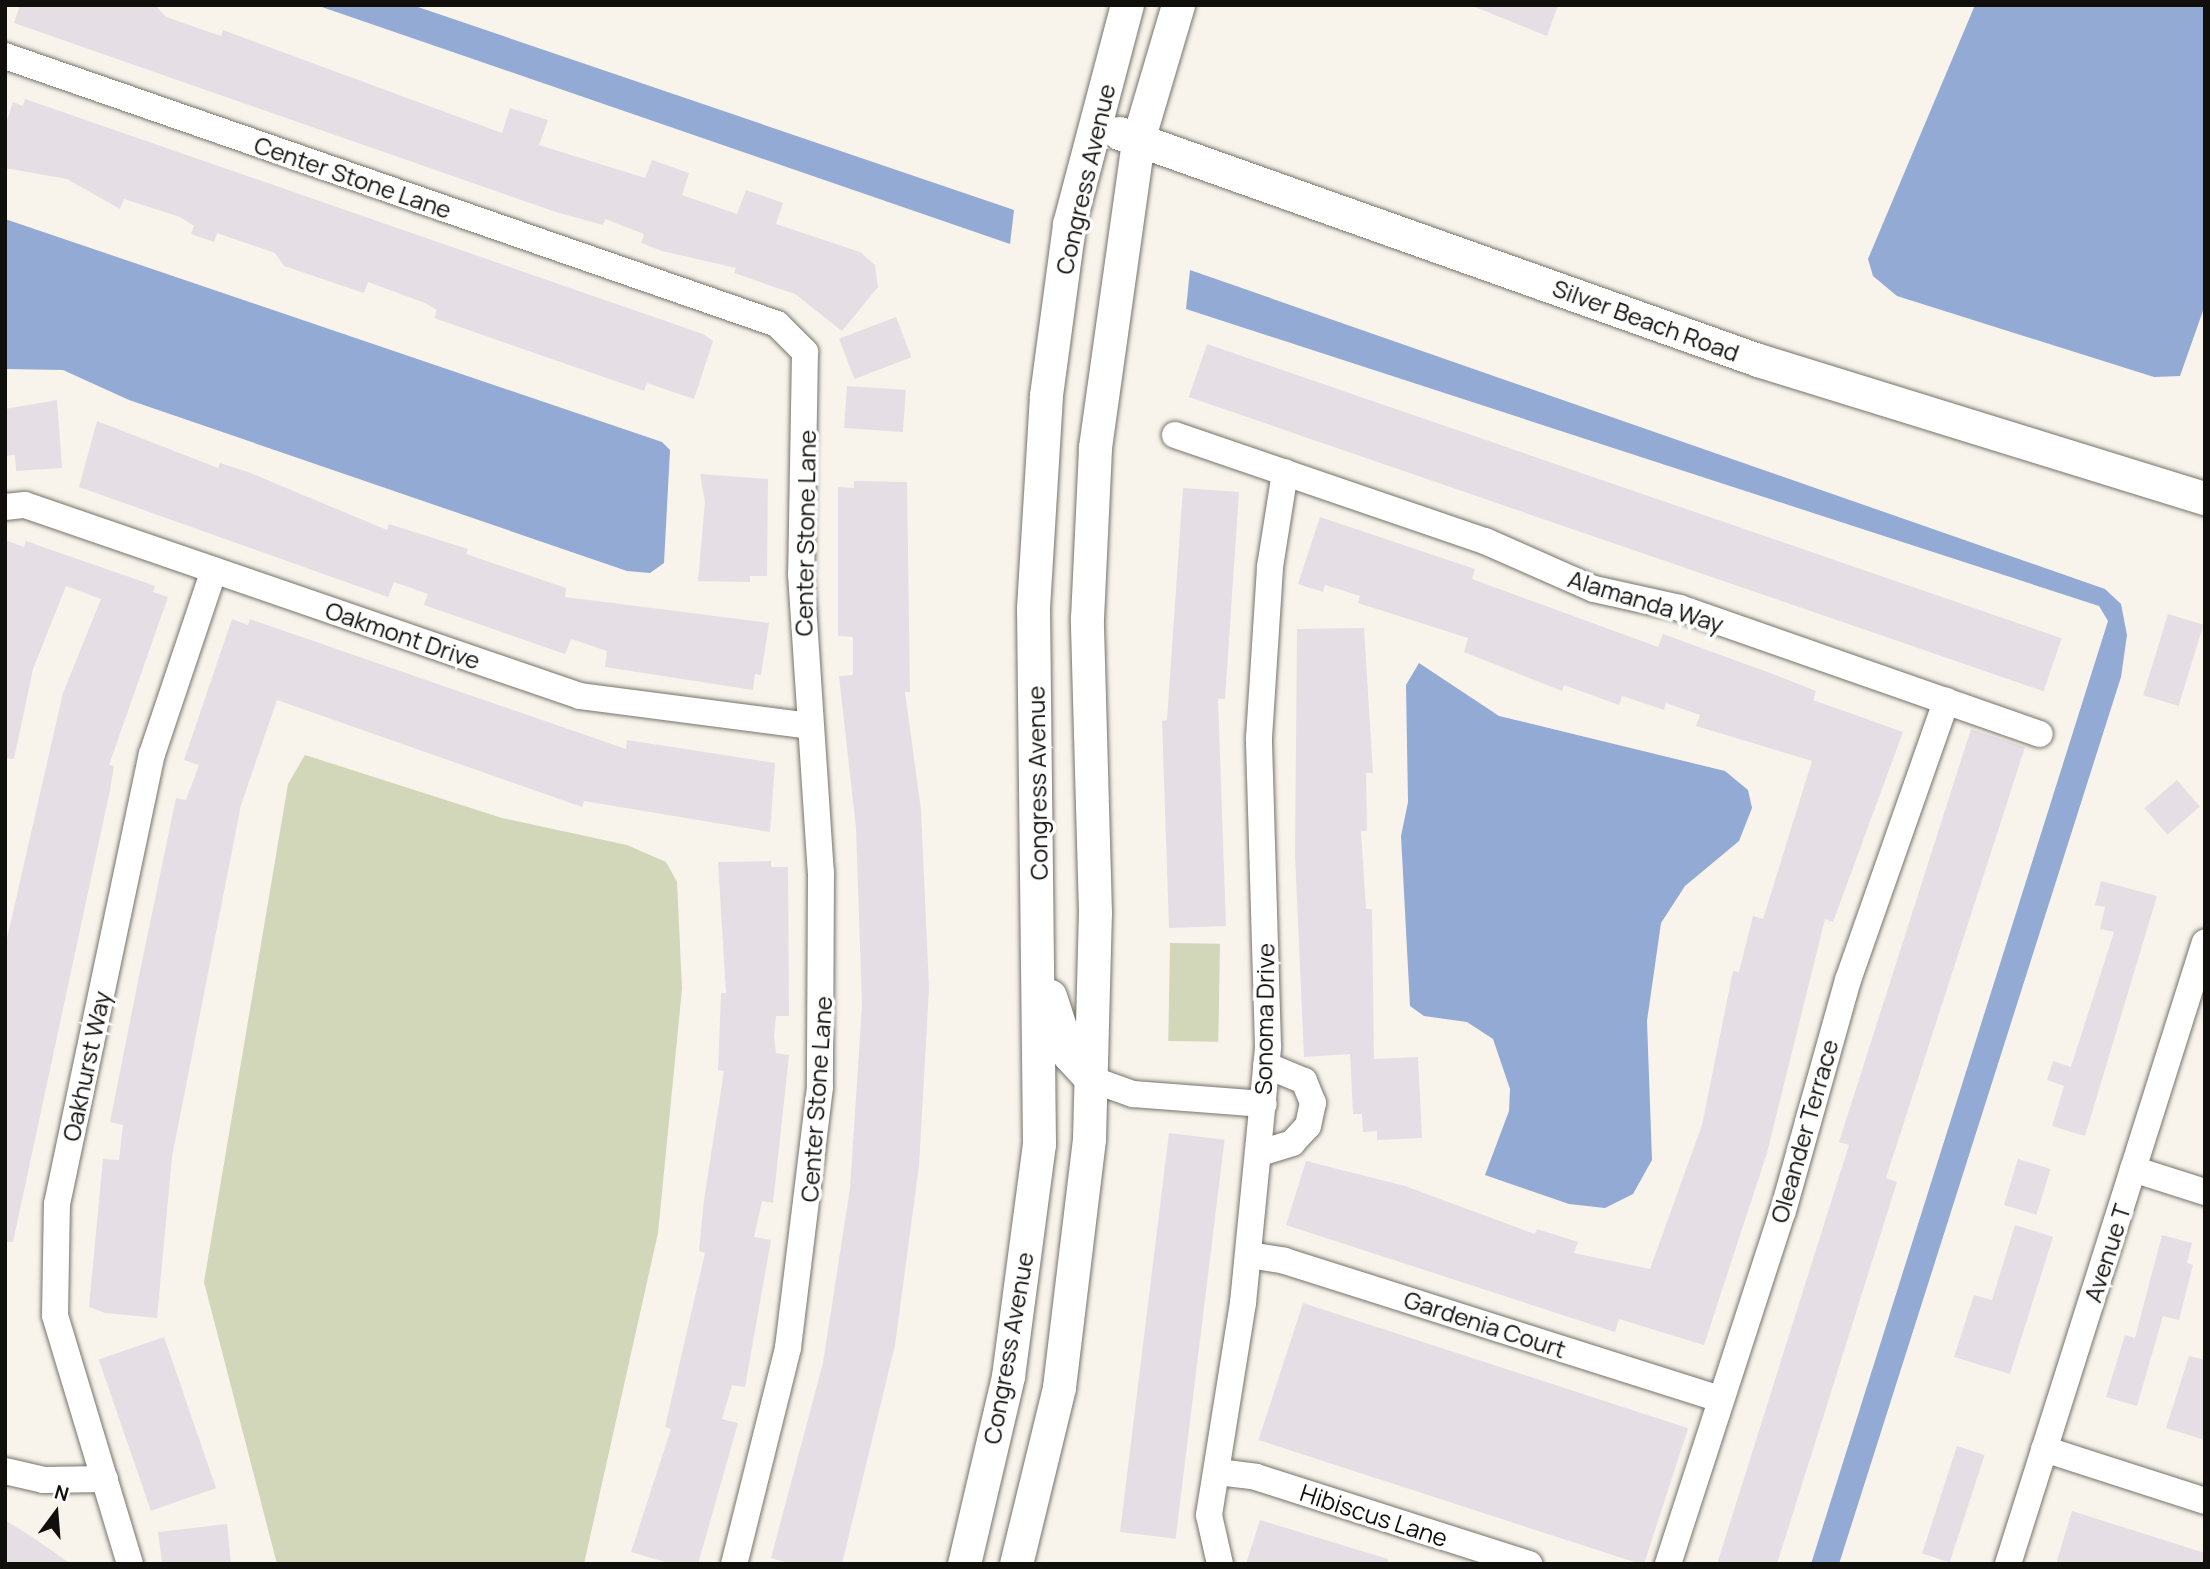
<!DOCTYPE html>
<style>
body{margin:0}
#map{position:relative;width:2210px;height:1569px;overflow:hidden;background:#f8f4eb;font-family:Manrope,sans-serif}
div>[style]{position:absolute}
.green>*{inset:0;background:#d1d7b8;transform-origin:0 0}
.water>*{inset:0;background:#93aad4}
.building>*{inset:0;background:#e5dee5;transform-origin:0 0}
.roads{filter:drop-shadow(0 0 2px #76736b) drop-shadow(0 0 2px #76736b)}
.minor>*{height:26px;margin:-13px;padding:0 13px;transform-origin:13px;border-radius:13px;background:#fff}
.tertiary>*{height:33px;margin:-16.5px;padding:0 16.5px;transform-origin:16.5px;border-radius:16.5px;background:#fff}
span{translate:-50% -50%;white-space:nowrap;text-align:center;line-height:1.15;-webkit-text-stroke:7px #fff;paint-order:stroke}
.street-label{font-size:24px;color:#100f0c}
.frame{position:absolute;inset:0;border:7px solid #100f0c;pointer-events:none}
.north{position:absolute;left:21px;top:1478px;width:70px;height:70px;-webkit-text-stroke:5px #fff;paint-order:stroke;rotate:16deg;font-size:19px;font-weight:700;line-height:28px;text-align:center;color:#100f0c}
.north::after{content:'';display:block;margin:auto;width:24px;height:32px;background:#100f0c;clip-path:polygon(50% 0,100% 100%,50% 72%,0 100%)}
</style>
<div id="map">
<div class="green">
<i style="clip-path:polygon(305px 755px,502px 818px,627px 845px,666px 862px,677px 882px,682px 989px,658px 1233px,584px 1564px,277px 1564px,204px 1282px,288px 784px)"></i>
<i style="left:1170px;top:943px;width:50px;height:98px;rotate:1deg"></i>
</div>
<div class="water">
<i style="clip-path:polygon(316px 5px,412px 5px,1014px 210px,1010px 244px)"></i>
<i style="clip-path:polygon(1975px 5px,2205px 5px,2205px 305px,2180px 376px,2154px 377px,1897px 296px,1873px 276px,1868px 259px)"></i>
<i style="clip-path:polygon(5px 219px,662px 442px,670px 450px,664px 563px,650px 573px,627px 571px,129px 400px,63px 370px,5px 369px)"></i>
<i style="clip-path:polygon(1190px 270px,2105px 589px,2121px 604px,2127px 635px,2121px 677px,1839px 1564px,1811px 1564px,2108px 621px,2099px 606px,1186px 309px)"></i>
<i style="clip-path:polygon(1419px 663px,1499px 716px,1725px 771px,1748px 790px,1752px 808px,1739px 841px,1685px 886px,1661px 923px,1647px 1021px,1652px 1160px,1633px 1194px,1605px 1208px,1569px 1204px,1485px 1175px,1509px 1111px,1510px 1089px,1493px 1039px,1467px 1022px,1424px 1016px,1410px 1006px,1401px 836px,1408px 802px,1406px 685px)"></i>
</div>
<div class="building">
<i style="clip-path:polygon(20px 5px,155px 5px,166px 17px,221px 36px,223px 30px,502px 133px,510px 108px,548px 120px,539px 145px,645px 178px,652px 160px,689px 173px,682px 195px,737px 214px,746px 190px,783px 203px,776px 224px,860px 252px,875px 265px,878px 287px,842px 331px,795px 294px,734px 273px,736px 268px,662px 251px,641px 243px,644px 234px,605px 219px,603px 225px,556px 212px,14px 23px)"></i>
<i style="clip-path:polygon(1470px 5px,1558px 5px,1547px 36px)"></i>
<i style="clip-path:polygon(25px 99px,703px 334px,713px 341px,694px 399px,647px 383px,644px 391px,434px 318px,437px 310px,425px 303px,368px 282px,364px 293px,284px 266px,275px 253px,217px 233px,214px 242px,191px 234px,194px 226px,180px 217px,124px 199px,120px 209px,67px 179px,5px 168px,5px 127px,13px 102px,23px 106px)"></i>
<i style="left:896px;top:317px;width:43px;height:61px;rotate:69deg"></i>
<i style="left:1207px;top:344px;width:904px;height:56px;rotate:19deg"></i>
<i style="left:847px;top:386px;width:59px;height:42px;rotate:4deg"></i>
<i style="clip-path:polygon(57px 400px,62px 468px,16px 471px,15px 455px,5px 456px,5px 409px)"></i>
<i style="clip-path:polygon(97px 421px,218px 468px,220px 463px,248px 472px,387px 530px,389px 524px,468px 549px,466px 554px,566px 588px,565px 597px,769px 623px,761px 675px,755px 674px,753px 690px,605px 667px,607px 651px,571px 639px,565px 654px,424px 605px,428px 594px,394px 582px,388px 597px,79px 487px)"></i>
<i style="clip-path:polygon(700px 474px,768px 479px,767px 576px,750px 576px,750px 582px,698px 581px,705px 502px)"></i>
<i style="clip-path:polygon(854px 481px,907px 482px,910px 692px,905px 692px,921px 810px,929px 988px,919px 1166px,895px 1345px,842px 1564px,791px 1564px,771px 1558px,823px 1363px,850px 1188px,862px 1006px,856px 828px,839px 676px,853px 675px,853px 637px,838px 636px,838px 487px,854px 488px)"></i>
<i style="clip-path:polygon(1183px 488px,1239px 492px,1225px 699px,1218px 699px,1226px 926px,1169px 928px,1162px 721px,1167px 720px)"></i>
<i style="clip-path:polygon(1320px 517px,1475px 569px,1472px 579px,1658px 647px,1663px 634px,1773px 674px,1816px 691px,1813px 700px,1903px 732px,1833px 922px,1825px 919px,1767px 1153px,1704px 1345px,1619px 1319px,1615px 1332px,1286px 1225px,1306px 1161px,1405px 1186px,1535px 1234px,1537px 1229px,1578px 1242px,1574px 1253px,1650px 1269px,1702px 1125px,1733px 971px,1739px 972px,1753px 916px,1763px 919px,1812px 761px,1696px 726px,1700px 715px,1666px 703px,1664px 710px,1622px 696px,1619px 705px,1564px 685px,1562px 691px,1464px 652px,1468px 638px,1358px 603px,1360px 596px,1325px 585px,1323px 592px,1298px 584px)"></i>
<i style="clip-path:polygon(5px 540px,24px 547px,26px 541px,155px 586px,153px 592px,168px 597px,109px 765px,114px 766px,110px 790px,13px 1242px,5px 1242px,5px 947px,63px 693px,101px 599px,66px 586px,33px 669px,14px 759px,5px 758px)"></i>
<i style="left:2168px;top:614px;width:37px;height:85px;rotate:17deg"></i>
<i style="clip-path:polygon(232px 619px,248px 625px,250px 619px,626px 749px,627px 740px,775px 763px,770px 832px,584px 801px,582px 807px,277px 700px,241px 805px,172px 1157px,157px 1318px,105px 1313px,89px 1307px,103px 1159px,119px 1160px,123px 1125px,110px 1122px,139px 976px,176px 798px,186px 800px,199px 765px,184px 760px)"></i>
<i style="clip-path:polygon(1364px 628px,1373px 773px,1366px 773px,1367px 831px,1361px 831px,1366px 909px,1372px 909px,1374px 1059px,1418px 1057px,1422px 1138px,1377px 1140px,1377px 1131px,1363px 1132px,1362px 1114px,1353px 1114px,1350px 1054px,1304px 1057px,1295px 855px,1297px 629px)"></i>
<i style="clip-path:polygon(1971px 729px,2025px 747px,1886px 1178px,1897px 1182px,1777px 1564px,1717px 1564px,1849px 1145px,1839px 1142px)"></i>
<i style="left:2177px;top:780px;width:35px;height:43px;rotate:49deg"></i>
<i style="clip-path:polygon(771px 861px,771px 867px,788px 867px,789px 1016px,776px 1016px,774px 1036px,776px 1053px,789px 1055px,773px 1203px,762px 1201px,754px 1237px,771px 1240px,745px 1387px,732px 1385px,722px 1419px,738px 1423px,698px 1564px,672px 1564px,631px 1552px,671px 1429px,665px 1427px,705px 1253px,699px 1251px,704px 1200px,724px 1071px,718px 1070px,721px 993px,726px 993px,718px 862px)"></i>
<i style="clip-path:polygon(2101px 881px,2157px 896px,2085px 1136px,2052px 1126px,2064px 1086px,2047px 1080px,2053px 1061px,2071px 1067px,2114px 932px,2100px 929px,2105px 907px,2095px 905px)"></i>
<i style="left:1169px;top:1133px;width:56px;height:402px;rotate:7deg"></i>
<i style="left:2018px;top:1159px;width:34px;height:48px;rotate:17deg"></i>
<i style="clip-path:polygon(2015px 1225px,2053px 1237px,2010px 1374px,1954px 1357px,1974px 1295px,1992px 1300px)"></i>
<i style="clip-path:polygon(2162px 1235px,2192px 1243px,2187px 1263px,2193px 1265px,2179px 1320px,2163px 1316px,2137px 1406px,2106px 1397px,2125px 1335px,2135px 1338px)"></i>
<i style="left:1303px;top:1303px;width:405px;height:144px;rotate:18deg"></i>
<i style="left:164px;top:1337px;width:160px;height:69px;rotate:71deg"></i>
<i style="clip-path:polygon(2189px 1356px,2205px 1360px,2205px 1440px,2166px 1428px)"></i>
<i style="left:1957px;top:1446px;width:29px;height:113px;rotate:18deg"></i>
<i style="clip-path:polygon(2072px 1511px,2205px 1553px,2205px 1564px,2056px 1564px)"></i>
<i style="clip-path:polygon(5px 1520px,32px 1537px,71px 1564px,5px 1564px)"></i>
<i style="clip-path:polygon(1260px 1520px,1388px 1559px,1388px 1564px,1246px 1564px)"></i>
<i style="clip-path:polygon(227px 1524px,231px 1564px,162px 1562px,158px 1532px)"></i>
</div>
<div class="roads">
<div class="minor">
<i style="left:5px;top:56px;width:817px;rotate:19.14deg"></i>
<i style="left:777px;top:324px;width:40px;rotate:45deg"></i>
<i style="left:805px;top:352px;width:222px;rotate:91deg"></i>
<i style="left:801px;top:574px;width:299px;rotate:86.2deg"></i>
<i style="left:821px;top:872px;width:215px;rotate:90.3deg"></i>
<i style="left:820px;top:1087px;width:263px;rotate:97deg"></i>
<i style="left:788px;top:1348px;width:223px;rotate:104deg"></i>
<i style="left:1175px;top:435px;width:328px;rotate:18.9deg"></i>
<i style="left:1485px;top:541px;width:119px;rotate:23.8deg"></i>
<i style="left:1594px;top:589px;width:88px;rotate:12.5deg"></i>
<i style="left:1680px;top:608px;width:381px;rotate:19.3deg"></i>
<i style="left:5px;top:507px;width:20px;rotate:-6deg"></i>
<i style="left:25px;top:505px;width:587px;rotate:18.99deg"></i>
<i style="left:580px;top:696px;width:232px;rotate:7.4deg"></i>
<i style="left:1091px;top:1079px;width:45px;rotate:19.7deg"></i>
<i style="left:1133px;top:1094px;width:131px;rotate:4.4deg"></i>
<i style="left:1260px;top:1153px;width:34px;rotate:-17deg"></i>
<i style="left:1292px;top:1143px;width:23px;rotate:-47deg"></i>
<i style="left:1308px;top:1126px;width:24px;rotate:-78deg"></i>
<i style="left:1313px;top:1103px;width:24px;rotate:-112deg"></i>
<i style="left:1304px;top:1081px;width:41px;rotate:-157.2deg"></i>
<i style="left:2133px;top:1169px;width:76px;rotate:17.7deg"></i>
<i style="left:1249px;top:1255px;width:36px;rotate:9deg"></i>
<i style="left:1285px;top:1261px;width:456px;rotate:17.6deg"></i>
<i style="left:2044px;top:1449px;width:169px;rotate:17.9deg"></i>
<i style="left:5px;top:1471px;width:39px;rotate:13deg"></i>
<i style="left:43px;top:1480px;width:62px;rotate:-0.9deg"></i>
<i style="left:1218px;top:1472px;width:38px;rotate:7deg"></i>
<i style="left:1256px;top:1477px;width:287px;rotate:17.7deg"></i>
<i style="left:130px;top:1564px;width:260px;rotate:-106.8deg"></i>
<i style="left:55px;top:1315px;width:111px;rotate:-89deg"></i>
<i style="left:57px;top:1204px;width:460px;rotate:-78.1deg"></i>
<i style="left:152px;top:754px;width:194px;rotate:-71.4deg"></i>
<i style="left:1220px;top:1564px;width:50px;rotate:-102.7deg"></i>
<i style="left:1209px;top:1515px;width:215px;rotate:-80.9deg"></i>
<i style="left:1243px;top:1303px;width:258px;rotate:-84.4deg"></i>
<i style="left:1268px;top:1046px;width:308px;rotate:-91.7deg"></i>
<i style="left:1259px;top:738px;width:171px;rotate:-86.3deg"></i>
<i style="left:1270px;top:567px;width:96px;rotate:-81deg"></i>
<i style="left:1668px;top:1564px;width:371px;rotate:-72deg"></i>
<i style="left:1783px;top:1211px;width:240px;rotate:-74.3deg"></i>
<i style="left:1848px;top:980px;width:296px;rotate:-70.6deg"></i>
<i style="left:2008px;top:1564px;width:652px;rotate:-72.43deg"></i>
</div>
<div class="tertiary">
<i style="left:1119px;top:133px;width:678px;rotate:19.56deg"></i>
<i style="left:1758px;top:360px;width:468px;rotate:17.2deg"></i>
<i style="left:1050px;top:996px;width:62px;rotate:72.1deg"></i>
<i style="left:1069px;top:1055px;width:33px;rotate:47deg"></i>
<i style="left:964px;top:1564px;width:193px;rotate:-76.8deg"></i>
<i style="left:1008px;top:1376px;width:234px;rotate:-82.4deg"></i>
<i style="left:1039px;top:1144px;width:536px;rotate:-90.64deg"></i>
<i style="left:1033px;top:608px;width:213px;rotate:-86.5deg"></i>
<i style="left:1046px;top:395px;width:173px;rotate:-82.3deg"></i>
<i style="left:1069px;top:224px;width:227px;rotate:-75.2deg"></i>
<i style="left:1016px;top:1564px;width:182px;rotate:-76.3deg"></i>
<i style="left:1059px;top:1387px;width:250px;rotate:-83.1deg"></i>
<i style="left:1089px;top:1139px;width:226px;rotate:-88.5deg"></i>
<i style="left:1095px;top:913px;width:295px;rotate:-91.6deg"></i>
<i style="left:1087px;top:618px;width:171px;rotate:-87.3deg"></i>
<i style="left:1095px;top:447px;width:310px;rotate:-82deg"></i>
<i style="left:1138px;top:140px;width:141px;rotate:-73.5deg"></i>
</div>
</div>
<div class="street-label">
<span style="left:353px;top:177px;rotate:19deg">Center Stone Lane</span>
<span style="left:1085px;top:179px;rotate:-77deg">Congress Avenue</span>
<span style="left:1646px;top:320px;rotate:20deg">Silver Beach Road</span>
<span style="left:805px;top:533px;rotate:-89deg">Center Stone Lane</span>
<span style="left:1646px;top:601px;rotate:17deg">Alamanda Way</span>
<span style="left:403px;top:635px;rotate:19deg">Oakmont Drive</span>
<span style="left:1037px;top:783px;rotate:-91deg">Congress Avenue</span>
<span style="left:1264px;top:1019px;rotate:-89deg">Sonoma Drive</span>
<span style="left:86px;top:1066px;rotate:-78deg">Oakhurst Way</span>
<span style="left:816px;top:1099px;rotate:-86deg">Center Stone Lane</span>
<span style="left:1804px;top:1131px;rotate:-74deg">Oleander Terrace</span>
<span style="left:2107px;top:1253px;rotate:-72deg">Avenue T</span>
<span style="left:1485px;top:1324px;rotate:18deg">Gardenia Court</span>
<span style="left:1008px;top:1348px;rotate:-80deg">Congress Avenue</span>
<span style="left:1374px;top:1515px;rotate:18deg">Hibiscus Lane</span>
</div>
<div class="frame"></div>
<div class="north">N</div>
</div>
